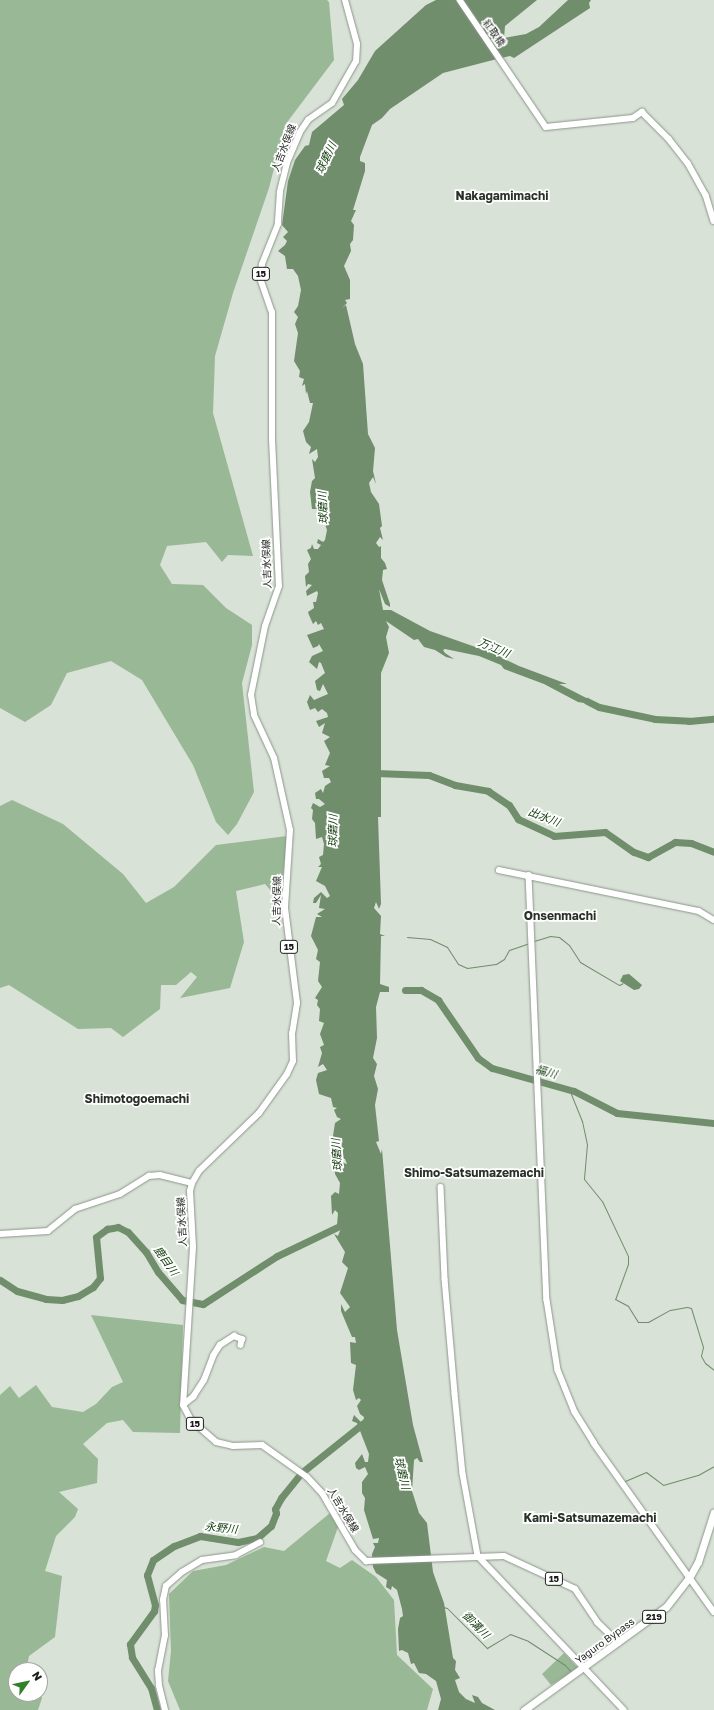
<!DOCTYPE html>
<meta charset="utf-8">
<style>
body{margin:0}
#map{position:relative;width:714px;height:1710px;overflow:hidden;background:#d8e2d6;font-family:"Golos Text","Noto Sans JP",sans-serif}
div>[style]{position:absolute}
.green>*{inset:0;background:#99b895}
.water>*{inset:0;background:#708d6c}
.stream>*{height:1px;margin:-0.5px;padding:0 0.5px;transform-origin:0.5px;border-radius:0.5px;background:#708d6c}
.river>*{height:7px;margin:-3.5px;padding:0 3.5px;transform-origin:3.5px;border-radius:3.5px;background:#708d6c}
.roads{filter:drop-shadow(0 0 1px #8c968b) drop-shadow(0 0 1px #8c968b)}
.secondary>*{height:5.5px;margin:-2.75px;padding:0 2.75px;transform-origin:2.75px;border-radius:2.75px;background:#fff}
.primary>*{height:6px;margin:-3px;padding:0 3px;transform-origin:3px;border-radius:3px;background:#fff}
.highway>*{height:7px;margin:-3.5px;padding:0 3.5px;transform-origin:3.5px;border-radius:3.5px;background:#fff}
span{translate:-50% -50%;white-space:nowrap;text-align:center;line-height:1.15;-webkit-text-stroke:3.5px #fff;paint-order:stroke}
.shield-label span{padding:1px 3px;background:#fff;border:1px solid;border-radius:3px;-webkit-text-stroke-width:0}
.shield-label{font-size:9px;color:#1b1f1a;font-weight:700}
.street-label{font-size:10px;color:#1b1f1a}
.water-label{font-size:11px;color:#154010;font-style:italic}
.quarter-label{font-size:12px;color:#293128;font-weight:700}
.north{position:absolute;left:8px;top:1662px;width:40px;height:40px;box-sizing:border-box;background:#fff;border:1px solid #a4a5a3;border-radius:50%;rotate:57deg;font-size:11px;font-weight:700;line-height:16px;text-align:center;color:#1b1f1a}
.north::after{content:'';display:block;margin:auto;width:14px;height:18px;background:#32802a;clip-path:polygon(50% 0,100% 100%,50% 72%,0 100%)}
</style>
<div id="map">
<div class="green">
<i style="clip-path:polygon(0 0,327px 0,329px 2px,334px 60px,285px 125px,269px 188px,233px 293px,215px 356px,213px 413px,253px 556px,228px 555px,222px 562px,206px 542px,167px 546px,160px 565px,172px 584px,203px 585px,226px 608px,252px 625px,252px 645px,242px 683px,254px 792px,237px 824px,228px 835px,216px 822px,193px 765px,142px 680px,111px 661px,67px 673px,51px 705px,25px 722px,0 708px)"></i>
<i style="clip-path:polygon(12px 800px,63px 824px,123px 874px,146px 903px,174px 887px,216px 845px,287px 836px,280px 909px,272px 909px,273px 893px,265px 884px,236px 891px,244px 942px,230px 988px,180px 998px,197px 977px,191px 972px,176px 985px,161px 985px,160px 1009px,123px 1037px,111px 1028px,78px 1029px,9px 985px,0 988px,0 806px)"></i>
<i style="clip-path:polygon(91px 1315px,183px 1325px,180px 1433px,133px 1432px,123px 1420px,107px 1423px,83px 1444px,98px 1459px,97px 1483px,59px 1492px,78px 1509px,75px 1517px,56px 1536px,45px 1571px,62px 1576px,55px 1637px,29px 1656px,26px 1670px,16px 1670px,16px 1694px,40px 1694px,42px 1698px,38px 1710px,0 1710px,0 1395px,10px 1386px,19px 1398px,36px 1385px,52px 1407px,83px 1412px,96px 1404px,112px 1387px,123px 1382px)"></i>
<i style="clip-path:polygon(330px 1513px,338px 1527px,326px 1561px,340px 1568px,352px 1560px,376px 1577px,394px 1600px,397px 1655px,433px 1689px,427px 1710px,180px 1710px,168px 1681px,171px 1651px,169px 1594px,193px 1571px,226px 1565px,264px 1547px,284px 1551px)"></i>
<i style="clip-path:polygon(564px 1653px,578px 1668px,551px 1685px,542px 1674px)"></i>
</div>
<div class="water">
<i style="clip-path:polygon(436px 0,537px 0,505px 26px,504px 38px,526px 34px,539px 27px,568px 0,591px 0,589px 3px,590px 8px,514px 58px,510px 56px,497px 59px,443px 73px,390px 109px,382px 118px,372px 125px,360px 157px,360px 161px,365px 163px,365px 171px,353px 210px,356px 210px,351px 221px,354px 225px,353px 240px,350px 244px,351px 251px,344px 266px,350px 280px,350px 299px,345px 300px,347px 303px,342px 308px,346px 305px,355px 344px,363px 364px,368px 434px,375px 448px,373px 471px,376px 484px,373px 477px,369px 483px,371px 492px,379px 504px,382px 526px,380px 528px,383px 540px,380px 537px,376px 543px,379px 547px,381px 546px,381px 558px,385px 563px,387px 569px,383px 570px,382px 580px,390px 604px,390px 607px,385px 604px,379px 589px,383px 610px,391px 610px,430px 631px,501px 656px,502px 658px,519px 666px,567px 684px,559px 684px,602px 706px,578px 702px,544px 684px,504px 669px,501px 665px,479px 656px,445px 649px,443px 650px,445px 653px,454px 659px,446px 657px,435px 650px,424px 647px,418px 639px,414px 640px,386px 621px,389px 627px,386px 637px,389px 653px,381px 673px,381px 773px,385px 775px,381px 775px,381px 817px,378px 817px,381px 904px,379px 909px,376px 902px,374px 908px,381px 916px,380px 934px,385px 936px,381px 936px,380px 984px,389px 987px,389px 992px,380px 992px,376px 1007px,377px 1038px,373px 1058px,377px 1064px,374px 1076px,378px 1089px,375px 1105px,379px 1141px,376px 1142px,381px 1154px,382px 1149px,397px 1330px,413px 1425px,423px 1462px,420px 1462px,417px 1458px,414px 1460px,412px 1491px,419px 1513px,427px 1523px,433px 1572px,444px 1603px,453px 1658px,456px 1661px,455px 1670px,460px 1678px,455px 1680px,459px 1692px,466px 1699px,475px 1703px,472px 1695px,478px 1697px,482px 1703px,495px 1710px,438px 1710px,441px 1699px,436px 1681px,426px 1674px,419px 1673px,414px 1663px,411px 1664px,408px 1653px,402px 1650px,399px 1651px,398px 1629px,400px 1618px,403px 1616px,402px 1609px,397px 1590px,392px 1586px,391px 1590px,386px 1587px,387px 1580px,376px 1573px,373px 1567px,372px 1554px,375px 1547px,373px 1543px,378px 1543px,379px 1538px,373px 1539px,364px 1510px,365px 1498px,362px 1493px,362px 1482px,368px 1474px,365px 1467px,359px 1470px,356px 1468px,355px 1463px,362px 1454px,365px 1462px,368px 1462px,369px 1454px,357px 1423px,352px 1421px,354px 1415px,363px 1424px,364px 1417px,360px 1414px,357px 1406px,361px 1400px,359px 1398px,356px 1400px,353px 1390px,356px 1365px,351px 1363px,350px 1342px,356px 1343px,355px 1337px,352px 1337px,341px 1311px,341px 1304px,345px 1312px,350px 1307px,340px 1293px,348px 1268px,342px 1262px,345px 1252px,334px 1234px,338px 1236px,341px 1228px,337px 1225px,338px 1213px,335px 1210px,332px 1215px,331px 1196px,335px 1192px,339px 1194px,340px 1183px,335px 1174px,334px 1160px,347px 1164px,345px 1159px,340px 1159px,337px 1155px,338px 1149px,334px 1145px,342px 1144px,340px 1141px,334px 1141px,333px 1136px,335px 1123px,341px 1119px,337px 1117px,334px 1110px,337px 1108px,333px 1107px,331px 1098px,319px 1094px,316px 1080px,318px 1073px,327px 1070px,323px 1064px,318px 1067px,322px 1053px,320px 1047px,324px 1045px,320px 1034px,324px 1023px,319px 1021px,320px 1009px,317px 1005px,318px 1000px,315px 998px,322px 987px,318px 981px,320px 962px,316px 959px,318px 950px,311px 936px,316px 917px,322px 917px,317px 914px,325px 909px,319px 908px,321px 895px,316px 903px,313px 903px,314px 898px,321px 892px,327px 898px,330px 896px,325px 886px,316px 881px,322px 867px,318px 867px,321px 864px,319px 857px,323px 855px,324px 844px,322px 837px,316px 839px,315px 823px,312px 819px,313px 810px,311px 808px,313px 803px,320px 807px,325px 804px,319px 799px,316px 799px,315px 793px,321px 789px,323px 793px,325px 786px,331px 782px,329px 778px,324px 778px,322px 771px,330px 766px,325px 765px,330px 753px,324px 741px,330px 737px,322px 733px,325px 723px,319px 727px,316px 721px,328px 717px,327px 713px,322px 709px,318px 712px,315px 708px,310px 710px,307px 702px,310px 695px,314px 700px,328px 694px,323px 684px,320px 691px,317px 690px,315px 681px,325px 673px,321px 663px,319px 662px,317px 669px,309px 662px,312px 656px,323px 651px,319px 644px,318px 646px,313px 648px,307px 635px,324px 629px,321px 623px,318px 625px,316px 621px,313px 624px,309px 615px,308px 612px,314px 608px,313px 602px,316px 602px,318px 593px,317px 591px,307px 596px,306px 591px,312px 585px,308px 584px,306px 587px,305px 576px,309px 572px,308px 564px,311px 559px,307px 550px,311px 548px,312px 544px,314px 549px,318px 549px,321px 545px,317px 543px,318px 539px,323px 542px,325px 540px,327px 530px,323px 518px,326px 518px,326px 499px,324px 493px,318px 509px,312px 509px,310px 492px,312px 481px,315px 478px,312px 459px,315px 462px,318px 457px,317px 449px,309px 454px,311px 447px,306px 442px,303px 431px,309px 422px,313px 403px,310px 403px,307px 391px,306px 394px,305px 384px,302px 386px,304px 379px,299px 377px,300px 371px,294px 361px,298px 333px,295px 324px,298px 317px,294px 312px,298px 306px,301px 290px,298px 276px,293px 269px,287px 269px,285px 256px,278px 251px,285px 245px,287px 241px,283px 237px,288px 232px,282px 225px,288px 181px,295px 160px,305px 146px,309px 145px,312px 132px,344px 105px,342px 99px,358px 80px,375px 51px,426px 5px)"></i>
<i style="clip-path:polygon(629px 974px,642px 985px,639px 989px,634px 990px,620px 981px,623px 975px)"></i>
</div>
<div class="stream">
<i style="left:407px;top:937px;width:23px;rotate:5deg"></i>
<i style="left:430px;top:939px;width:19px;rotate:25deg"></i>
<i style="left:447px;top:947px;width:20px;rotate:57deg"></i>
<i style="left:458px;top:964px;width:10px;rotate:24deg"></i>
<i style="left:467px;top:968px;width:29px;rotate:-8deg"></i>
<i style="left:496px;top:964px;width:9px;rotate:-32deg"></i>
<i style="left:504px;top:959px;width:10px;rotate:-61deg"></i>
<i style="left:509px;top:950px;width:21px;rotate:-19deg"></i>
<i style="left:534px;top:941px;width:17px;rotate:-17deg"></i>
<i style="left:550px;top:936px;width:9px;rotate:6deg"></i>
<i style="left:559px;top:937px;width:13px;rotate:39deg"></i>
<i style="left:569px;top:945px;width:20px;rotate:57deg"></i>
<i style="left:580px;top:962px;width:45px;rotate:30.5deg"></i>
<i style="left:619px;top:985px;width:4px;rotate:-27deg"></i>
<i style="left:569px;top:1089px;width:35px;rotate:68deg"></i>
<i style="left:582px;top:1121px;width:24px;rotate:78deg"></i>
<i style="left:587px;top:1144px;width:35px;rotate:95deg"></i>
<i style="left:584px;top:1179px;width:28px;rotate:51deg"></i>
<i style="left:602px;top:1201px;width:61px;rotate:64.7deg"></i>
<i style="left:628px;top:1256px;width:8px;rotate:90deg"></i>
<i style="left:628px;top:1264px;width:37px;rotate:110deg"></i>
<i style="left:615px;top:1299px;width:15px;rotate:28deg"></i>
<i style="left:628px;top:1306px;width:19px;rotate:58deg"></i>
<i style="left:638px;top:1322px;width:10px"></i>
<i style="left:648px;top:1322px;width:25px;rotate:-29deg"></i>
<i style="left:670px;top:1310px;width:17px;rotate:-10deg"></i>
<i style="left:687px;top:1307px;width:4px;rotate:14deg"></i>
<i style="left:691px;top:1308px;width:41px;rotate:72.9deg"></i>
<i style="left:703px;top:1347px;width:9px;rotate:103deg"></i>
<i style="left:701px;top:1356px;width:8px;rotate:60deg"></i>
<i style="left:705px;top:1363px;width:11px;rotate:38deg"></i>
<i style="left:625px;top:1481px;width:23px;rotate:-23deg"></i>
<i style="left:646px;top:1472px;width:21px;rotate:37deg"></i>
<i style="left:663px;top:1485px;width:36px;rotate:-16deg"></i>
<i style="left:698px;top:1475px;width:18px;rotate:-29deg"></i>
<i style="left:443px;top:1607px;width:4px;rotate:14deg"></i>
<i style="left:447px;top:1608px;width:57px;rotate:45deg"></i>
<i style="left:487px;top:1648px;width:27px;rotate:-31deg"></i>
<i style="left:510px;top:1634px;width:19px;rotate:21deg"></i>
<i style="left:528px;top:1641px;width:44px;rotate:33deg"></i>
<i style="left:565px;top:1665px;width:9px;rotate:49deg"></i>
</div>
<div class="river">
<i style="left:587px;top:701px;width:13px;rotate:27deg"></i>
<i style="left:599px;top:707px;width:57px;rotate:12.1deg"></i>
<i style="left:655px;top:719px;width:34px;rotate:3deg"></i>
<i style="left:689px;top:721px;width:25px;rotate:-5deg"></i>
<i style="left:376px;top:773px;width:53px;rotate:2.2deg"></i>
<i style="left:429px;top:775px;width:28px;rotate:21deg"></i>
<i style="left:455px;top:785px;width:34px;rotate:10deg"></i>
<i style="left:488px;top:791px;width:25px;rotate:34deg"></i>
<i style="left:509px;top:805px;width:17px;rotate:57deg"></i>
<i style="left:518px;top:819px;width:40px;rotate:25deg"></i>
<i style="left:554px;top:836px;width:51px;rotate:-4.5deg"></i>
<i style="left:605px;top:832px;width:35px;rotate:35deg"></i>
<i style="left:634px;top:852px;width:15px;rotate:20deg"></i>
<i style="left:648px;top:857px;width:31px;rotate:-29deg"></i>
<i style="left:675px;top:842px;width:16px;rotate:4deg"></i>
<i style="left:691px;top:843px;width:25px;rotate:21deg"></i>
<i style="left:405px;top:990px;width:16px"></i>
<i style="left:421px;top:990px;width:20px;rotate:30deg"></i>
<i style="left:438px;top:1000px;width:70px;rotate:55.4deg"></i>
<i style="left:478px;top:1058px;width:17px;rotate:36deg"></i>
<i style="left:492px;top:1068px;width:85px;rotate:15.7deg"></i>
<i style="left:574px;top:1091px;width:48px;rotate:27.1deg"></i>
<i style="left:617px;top:1113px;width:98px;rotate:5.9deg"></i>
<i style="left:0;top:1280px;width:20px;rotate:33deg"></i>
<i style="left:17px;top:1291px;width:30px;rotate:15deg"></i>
<i style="left:46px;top:1299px;width:16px;rotate:4deg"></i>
<i style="left:62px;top:1300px;width:16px;rotate:-14deg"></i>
<i style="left:78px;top:1296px;width:17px;rotate:-31deg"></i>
<i style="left:93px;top:1287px;width:11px;rotate:-52deg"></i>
<i style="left:100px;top:1278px;width:41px;rotate:-95.6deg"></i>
<i style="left:96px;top:1237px;width:14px;rotate:-36deg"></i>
<i style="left:107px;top:1229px;width:11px;rotate:-10deg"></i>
<i style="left:118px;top:1227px;width:11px;rotate:27deg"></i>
<i style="left:128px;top:1232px;width:27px;rotate:48deg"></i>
<i style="left:146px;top:1252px;width:23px;rotate:59deg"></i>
<i style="left:158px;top:1272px;width:37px;rotate:49deg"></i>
<i style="left:182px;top:1300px;width:21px;rotate:11deg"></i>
<i style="left:203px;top:1304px;width:88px;rotate:-33deg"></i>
<i style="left:277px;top:1256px;width:76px;rotate:-25.6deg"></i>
<i style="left:157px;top:1710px;width:23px;rotate:-105deg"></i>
<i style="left:151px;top:1688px;width:36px;rotate:-122deg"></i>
<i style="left:132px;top:1657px;width:13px;rotate:-99deg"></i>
<i style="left:130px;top:1644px;width:41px;rotate:-54deg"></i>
<i style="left:154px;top:1611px;width:6px;rotate:-81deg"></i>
<i style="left:155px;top:1605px;width:31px;rotate:-105deg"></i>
<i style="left:147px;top:1575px;width:16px;rotate:-68deg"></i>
<i style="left:153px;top:1560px;width:25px;rotate:-34deg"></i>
<i style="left:174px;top:1546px;width:28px;rotate:-21deg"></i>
<i style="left:200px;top:1536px;width:38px;rotate:9deg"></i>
<i style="left:238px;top:1542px;width:19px;rotate:-12deg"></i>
<i style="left:257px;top:1538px;width:18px;rotate:-41deg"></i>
<i style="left:271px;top:1526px;width:14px;rotate:-69deg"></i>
<i style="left:276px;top:1513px;width:4px;rotate:-104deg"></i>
<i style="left:275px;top:1509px;width:13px;rotate:-61deg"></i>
<i style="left:281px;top:1498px;width:32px;rotate:-51deg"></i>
<i style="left:301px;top:1473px;width:88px;rotate:-38.6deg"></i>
</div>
<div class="roads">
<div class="secondary">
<i style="left:460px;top:0;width:153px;rotate:55.9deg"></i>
<i style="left:546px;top:127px;width:87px;rotate:-5.9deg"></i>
<i style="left:633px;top:118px;width:11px;rotate:-34deg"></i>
<i style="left:642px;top:112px;width:38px;rotate:45deg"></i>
<i style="left:669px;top:139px;width:31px;rotate:52deg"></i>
<i style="left:688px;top:163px;width:37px;rotate:61deg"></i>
<i style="left:706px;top:195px;width:27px;rotate:73deg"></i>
<i style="left:499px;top:870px;width:204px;rotate:11.6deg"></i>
<i style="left:699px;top:911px;width:17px;rotate:31deg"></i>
<i style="left:529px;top:875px;width:425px;rotate:87.6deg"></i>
<i style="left:547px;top:1300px;width:71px;rotate:81.1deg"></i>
<i style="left:558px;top:1370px;width:45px;rotate:68deg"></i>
<i style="left:575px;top:1412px;width:36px;rotate:58deg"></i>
<i style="left:594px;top:1443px;width:207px;rotate:54.6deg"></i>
<i style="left:441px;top:1187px;width:92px;rotate:87.5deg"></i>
<i style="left:445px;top:1279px;width:115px;rotate:85deg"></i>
<i style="left:455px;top:1394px;width:80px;rotate:84.3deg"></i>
<i style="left:463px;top:1474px;width:83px;rotate:79.6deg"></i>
<i style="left:478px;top:1556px;width:212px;rotate:46.5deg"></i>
<i style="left:0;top:1234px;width:48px;rotate:-3.6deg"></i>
<i style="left:48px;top:1231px;width:35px;rotate:-39deg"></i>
<i style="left:75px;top:1209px;width:47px;rotate:-18.4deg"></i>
<i style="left:120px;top:1194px;width:34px;rotate:-32deg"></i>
<i style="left:149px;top:1176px;width:11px;rotate:-5deg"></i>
<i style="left:160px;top:1175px;width:33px;rotate:14deg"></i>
<i style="left:183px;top:1405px;width:13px;rotate:-39deg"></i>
<i style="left:193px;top:1397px;width:20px;rotate:-57deg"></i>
<i style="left:204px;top:1380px;width:26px;rotate:-69deg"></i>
<i style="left:213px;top:1356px;width:13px;rotate:-58deg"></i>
<i style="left:220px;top:1345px;width:17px;rotate:-33deg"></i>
<i style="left:234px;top:1336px;width:9px;rotate:21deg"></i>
<i style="left:242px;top:1339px;width:6px;rotate:99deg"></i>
<i style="left:165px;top:1710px;width:25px;rotate:-104deg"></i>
<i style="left:159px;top:1686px;width:15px;rotate:-94deg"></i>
<i style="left:158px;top:1671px;width:36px;rotate:-79deg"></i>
<i style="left:165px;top:1636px;width:36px;rotate:-93deg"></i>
<i style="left:163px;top:1600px;width:14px;rotate:-78deg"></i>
<i style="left:166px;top:1586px;width:21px;rotate:-41deg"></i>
<i style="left:182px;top:1572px;width:23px;rotate:-31deg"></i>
<i style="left:202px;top:1560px;width:34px;rotate:-8deg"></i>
<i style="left:236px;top:1555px;width:27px;rotate:-28deg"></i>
</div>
<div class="primary">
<i style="left:345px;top:0;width:46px;rotate:74.7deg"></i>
<i style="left:357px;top:44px;width:17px;rotate:93deg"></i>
<i style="left:356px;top:61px;width:48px;rotate:119.7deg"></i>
<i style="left:332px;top:103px;width:29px;rotate:145deg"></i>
<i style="left:308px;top:120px;width:14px;rotate:124deg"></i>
<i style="left:300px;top:132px;width:34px;rotate:113deg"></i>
<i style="left:287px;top:163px;width:30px;rotate:104deg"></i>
<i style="left:280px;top:192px;width:32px;rotate:94deg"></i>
<i style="left:278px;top:224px;width:43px;rotate:111.8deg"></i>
<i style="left:262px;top:264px;width:14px;rotate:98deg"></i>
<i style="left:260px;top:278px;width:36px;rotate:71deg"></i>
<i style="left:272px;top:312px;width:127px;rotate:90deg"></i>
<i style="left:272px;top:439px;width:147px;rotate:87.3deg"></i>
<i style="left:279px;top:586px;width:42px;rotate:109.3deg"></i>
<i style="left:265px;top:626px;width:70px;rotate:101.5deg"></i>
<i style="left:251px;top:695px;width:20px;rotate:81deg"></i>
<i style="left:254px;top:715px;width:47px;rotate:65.1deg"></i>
<i style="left:274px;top:758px;width:74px;rotate:77.5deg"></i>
<i style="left:290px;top:830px;width:78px;rotate:93.7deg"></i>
<i style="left:285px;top:908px;width:96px;rotate:82.8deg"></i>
<i style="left:297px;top:1003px;width:30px;rotate:99deg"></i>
<i style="left:292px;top:1033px;width:28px;rotate:88deg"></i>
<i style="left:293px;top:1061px;width:14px;rotate:115deg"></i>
<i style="left:287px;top:1074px;width:48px;rotate:125.7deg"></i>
<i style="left:259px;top:1113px;width:83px;rotate:136deg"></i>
<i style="left:199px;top:1171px;width:14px;rotate:120deg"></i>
<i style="left:192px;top:1183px;width:8px;rotate:104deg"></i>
<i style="left:190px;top:1191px;width:56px;rotate:86.9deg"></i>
<i style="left:193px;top:1247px;width:158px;rotate:93.6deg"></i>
<i style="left:183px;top:1405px;width:17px;rotate:62deg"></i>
<i style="left:191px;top:1420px;width:33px;rotate:41deg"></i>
<i style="left:216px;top:1442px;width:17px;rotate:13deg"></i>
<i style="left:233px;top:1446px;width:29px;rotate:-2deg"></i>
<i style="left:262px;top:1445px;width:55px;rotate:35.4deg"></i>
<i style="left:307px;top:1477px;width:22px;rotate:47deg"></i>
<i style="left:322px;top:1493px;width:66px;rotate:59.9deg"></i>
<i style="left:355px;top:1550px;width:16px;rotate:45deg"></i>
<i style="left:366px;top:1561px;width:138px;rotate:-2.1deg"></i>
<i style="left:504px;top:1556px;width:78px;rotate:24.9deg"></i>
<i style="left:575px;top:1589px;width:40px;rotate:56deg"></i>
<i style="left:597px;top:1622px;width:30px;rotate:44deg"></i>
</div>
<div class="highway">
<i style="left:524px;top:1710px;width:175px;rotate:-36deg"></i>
<i style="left:666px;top:1607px;width:37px;rotate:-52deg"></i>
<i style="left:689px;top:1578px;width:18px;rotate:-61deg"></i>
<i style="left:698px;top:1562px;width:52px;rotate:-72.3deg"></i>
</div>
</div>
<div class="shield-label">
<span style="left:261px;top:274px">15</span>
<span style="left:289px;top:947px">15</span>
<span style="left:195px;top:1424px">15</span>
<span style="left:554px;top:1579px">15</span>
<span style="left:654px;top:1617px">219</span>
</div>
<div class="street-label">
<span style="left:494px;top:33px;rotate:55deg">紅取橋</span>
<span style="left:284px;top:148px;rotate:-69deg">人吉水俣線</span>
<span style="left:267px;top:564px;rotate:-92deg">人吉水俣線</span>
<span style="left:277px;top:901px;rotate:-89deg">人吉水俣線</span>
<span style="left:182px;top:1222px;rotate:-93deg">人吉水俣線</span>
<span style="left:343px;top:1510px;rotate:59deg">人吉水俣線</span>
<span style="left:605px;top:1641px;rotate:-36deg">Yaguro Bypass</span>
</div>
<div class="water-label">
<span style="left:326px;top:158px;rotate:-65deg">球磨川</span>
<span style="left:323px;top:508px;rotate:-93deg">球磨川</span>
<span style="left:494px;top:648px;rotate:23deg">万江川</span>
<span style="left:544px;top:817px;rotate:21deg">出水川</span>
<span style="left:333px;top:831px;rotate:-89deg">球磨川</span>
<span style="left:546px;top:1072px;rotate:16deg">福川</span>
<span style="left:337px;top:1155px;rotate:-94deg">球磨川</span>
<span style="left:166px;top:1261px;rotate:55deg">鹿目川</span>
<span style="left:402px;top:1473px;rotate:77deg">球磨川</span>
<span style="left:221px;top:1528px;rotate:6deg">永野川</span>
<span style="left:476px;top:1625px;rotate:45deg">御溝川</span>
</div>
<div class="quarter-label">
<span style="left:502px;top:196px">Nakagamimachi</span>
<span style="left:560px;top:916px">Onsenmachi</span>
<span style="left:137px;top:1099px">Shimotogoemachi</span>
<span style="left:474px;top:1173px">Shimo-Satsumazemachi</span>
<span style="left:590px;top:1518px">Kami-Satsumazemachi</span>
</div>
<div class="north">N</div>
</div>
